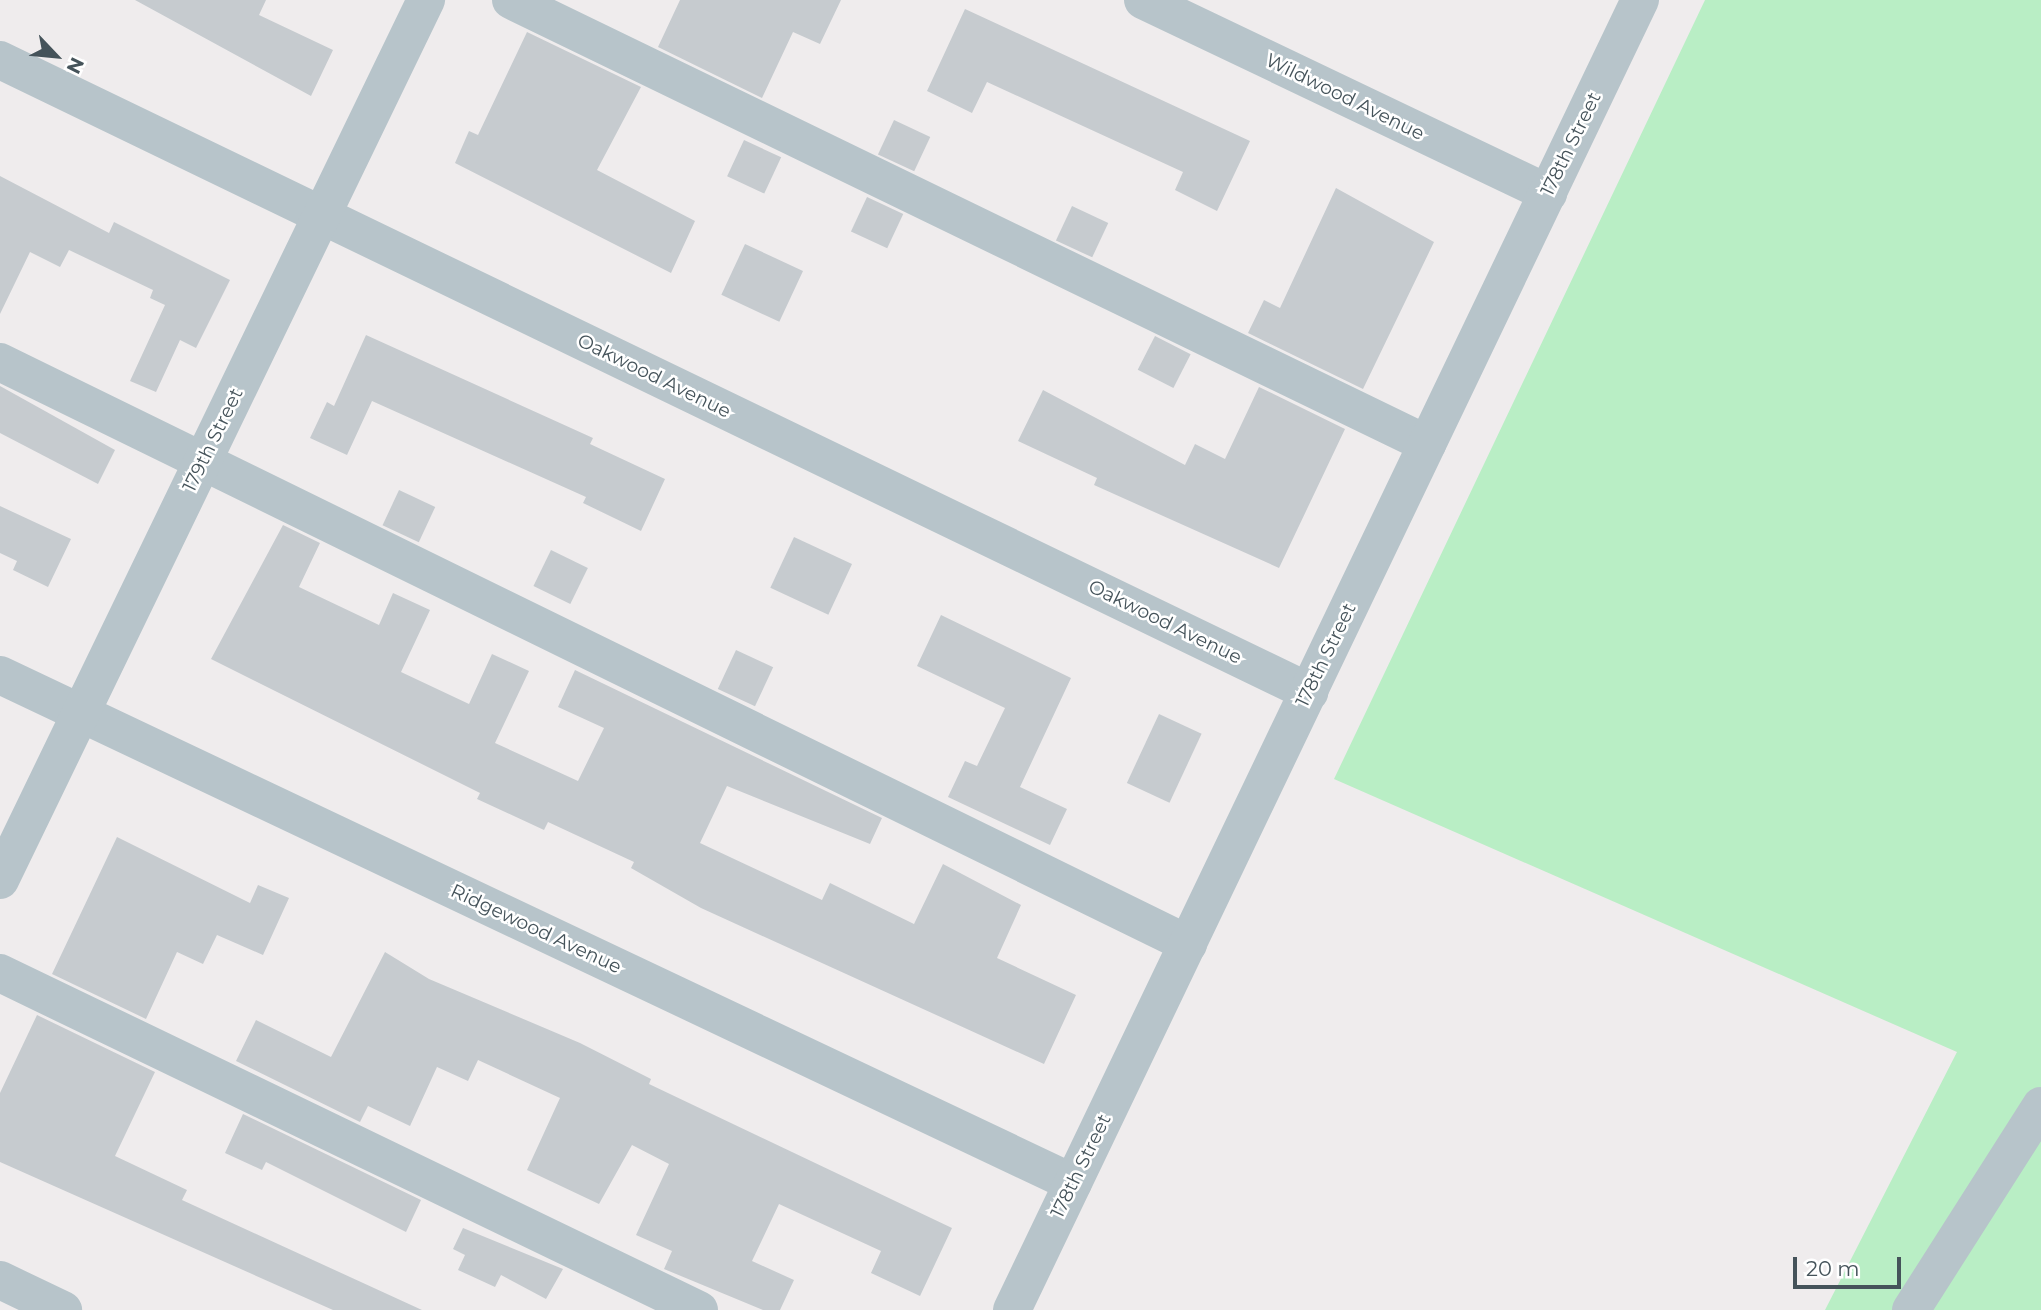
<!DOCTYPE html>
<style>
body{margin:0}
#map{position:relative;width:2041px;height:1310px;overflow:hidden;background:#efeced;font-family:Montserrat,sans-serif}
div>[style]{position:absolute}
.green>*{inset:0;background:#b9eec5}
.building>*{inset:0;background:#c6cbcf;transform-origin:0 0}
.minor>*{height:38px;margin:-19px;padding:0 19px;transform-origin:19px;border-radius:19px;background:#b7c4ca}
span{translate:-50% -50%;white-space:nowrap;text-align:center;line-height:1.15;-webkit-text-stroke:5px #fff;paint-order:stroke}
.street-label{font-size:19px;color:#45535a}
.north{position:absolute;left:21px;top:21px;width:70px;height:70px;-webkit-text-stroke:5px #fff;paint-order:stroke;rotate:116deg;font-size:19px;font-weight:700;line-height:28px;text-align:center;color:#45535a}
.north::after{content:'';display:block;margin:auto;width:24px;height:32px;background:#45535a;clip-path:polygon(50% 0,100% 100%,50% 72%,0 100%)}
.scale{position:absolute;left:1793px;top:1257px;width:108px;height:32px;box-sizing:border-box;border:4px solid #45535a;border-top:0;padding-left:9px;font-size:21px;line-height:24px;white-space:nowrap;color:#45535a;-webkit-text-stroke:5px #fff;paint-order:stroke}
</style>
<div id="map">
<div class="green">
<i style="clip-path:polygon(1705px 0,2041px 0,2041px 1310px,1825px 1310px,1957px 1052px,1334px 779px)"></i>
</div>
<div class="building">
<i style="clip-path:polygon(135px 0,266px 0,259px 15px,333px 50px,311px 96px)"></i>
<i style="clip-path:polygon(680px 0,841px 0,820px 44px,793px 32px,762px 98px,658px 47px)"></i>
<i style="clip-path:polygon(965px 9px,1250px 141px,1217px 211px,1175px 190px,1183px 172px,987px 82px,972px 113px,927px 91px)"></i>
<i style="clip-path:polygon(527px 32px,641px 87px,597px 170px,695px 221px,671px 273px,455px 163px,469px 131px,478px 135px)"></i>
<i style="left:894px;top:120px;width:40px;height:38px;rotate:25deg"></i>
<i style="left:744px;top:140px;width:41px;height:40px;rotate:25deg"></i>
<i style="clip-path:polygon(0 176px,109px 233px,114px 222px,230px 280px,196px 348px,180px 340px,156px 392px,130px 381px,165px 305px,150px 298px,153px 290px,69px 250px,60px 267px,30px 252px,0 314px)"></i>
<i style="clip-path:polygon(1336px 188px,1434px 242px,1363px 389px,1248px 333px,1264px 300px,1280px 308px)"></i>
<i style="left:867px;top:197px;width:40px;height:38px;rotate:25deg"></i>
<i style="left:1072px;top:206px;width:40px;height:38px;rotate:25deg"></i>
<i style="left:745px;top:244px;width:64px;height:56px;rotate:25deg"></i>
<i style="clip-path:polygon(366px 335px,593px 438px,590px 444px,665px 479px,641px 531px,583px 503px,586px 497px,372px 401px,347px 455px,310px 438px,327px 402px,334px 406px)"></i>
<i style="left:1155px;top:336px;width:40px;height:38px;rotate:27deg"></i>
<i style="clip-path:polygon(0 386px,115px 450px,98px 484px,0 433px)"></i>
<i style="clip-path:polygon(1259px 387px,1345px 429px,1279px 568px,1094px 485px,1097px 478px,1018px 441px,1043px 390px,1185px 465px,1195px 444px,1225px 459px)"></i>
<i style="left:399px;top:490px;width:40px;height:39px;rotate:25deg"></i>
<i style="clip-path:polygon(0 506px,71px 539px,48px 587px,13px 570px,17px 561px,0 553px)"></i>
<i style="clip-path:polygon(283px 525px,320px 543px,299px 587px,379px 625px,393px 593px,430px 610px,401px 672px,469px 704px,492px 654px,529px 671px,495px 743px,578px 781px,604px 728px,558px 707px,575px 670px,882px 818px,870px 844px,727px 786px,700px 843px,822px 900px,830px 883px,914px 924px,943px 864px,1021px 905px,997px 958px,1076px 995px,1044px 1064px,701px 908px,631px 868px,634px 862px,548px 822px,544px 830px,477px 799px,480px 793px,211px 659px)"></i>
<i style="left:794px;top:537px;width:64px;height:56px;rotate:25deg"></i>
<i style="left:551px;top:550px;width:41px;height:40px;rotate:26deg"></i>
<i style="clip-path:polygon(941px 615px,1071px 678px,1020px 787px,1067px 809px,1050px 845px,948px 797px,965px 761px,977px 766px,1005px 708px,917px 666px)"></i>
<i style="left:736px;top:650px;width:41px;height:43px;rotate:25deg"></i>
<i style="left:1159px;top:714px;width:47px;height:76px;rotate:25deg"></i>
<i style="clip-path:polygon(117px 837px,250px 903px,258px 885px,289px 898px,263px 955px,217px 935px,203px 964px,177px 952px,146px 1019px,52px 974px)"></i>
<i style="clip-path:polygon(385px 952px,429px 979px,580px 1043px,651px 1079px,649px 1084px,952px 1228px,920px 1296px,871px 1273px,881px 1251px,779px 1204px,752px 1261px,794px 1280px,780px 1310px,763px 1310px,664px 1269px,672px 1251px,636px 1235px,669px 1164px,632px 1145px,599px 1204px,527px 1170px,560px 1098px,478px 1060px,468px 1081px,437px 1067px,410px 1126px,368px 1106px,360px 1122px,236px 1061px,256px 1020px,331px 1057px)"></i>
<i style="clip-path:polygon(37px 1015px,155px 1072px,115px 1156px,187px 1190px,182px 1200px,422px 1310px,333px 1310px,0 1162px,0 1093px)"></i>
<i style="clip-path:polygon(243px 1114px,421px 1200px,406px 1232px,266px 1162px,262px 1170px,225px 1153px)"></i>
<i style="clip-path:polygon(463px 1228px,563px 1269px,546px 1299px,501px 1275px,495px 1287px,458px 1270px,465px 1255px,453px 1249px)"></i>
</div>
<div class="minor">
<i style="left:511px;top:0;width:1018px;rotate:25.86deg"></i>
<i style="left:1143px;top:0;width:449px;rotate:25.5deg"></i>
<i style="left:0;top:60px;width:1454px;rotate:25.77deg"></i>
<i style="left:0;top:362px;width:1323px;rotate:26.1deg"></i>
<i style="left:0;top:675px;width:1187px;rotate:25.33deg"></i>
<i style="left:0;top:880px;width:978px;rotate:-64.17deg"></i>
<i style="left:0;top:973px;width:776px;rotate:25.74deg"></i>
<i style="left:0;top:1280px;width:70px;rotate:25.5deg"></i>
<i style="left:1012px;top:1310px;width:1453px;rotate:-64.39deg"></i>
<i style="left:1911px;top:1310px;width:242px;rotate:-57.5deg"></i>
</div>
<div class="street-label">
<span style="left:1345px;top:97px;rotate:26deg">Wildwood Avenue</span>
<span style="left:1571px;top:144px;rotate:-64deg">178th Street</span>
<span style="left:654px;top:376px;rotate:26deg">Oakwood Avenue</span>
<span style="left:213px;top:440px;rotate:-64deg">179th Street</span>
<span style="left:1165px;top:622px;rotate:26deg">Oakwood Avenue</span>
<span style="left:1326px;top:655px;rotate:-64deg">178th Street</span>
<span style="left:536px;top:929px;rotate:25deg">Ridgewood Avenue</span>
<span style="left:1081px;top:1166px;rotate:-64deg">178th Street</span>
</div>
<div class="north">N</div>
<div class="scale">20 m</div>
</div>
